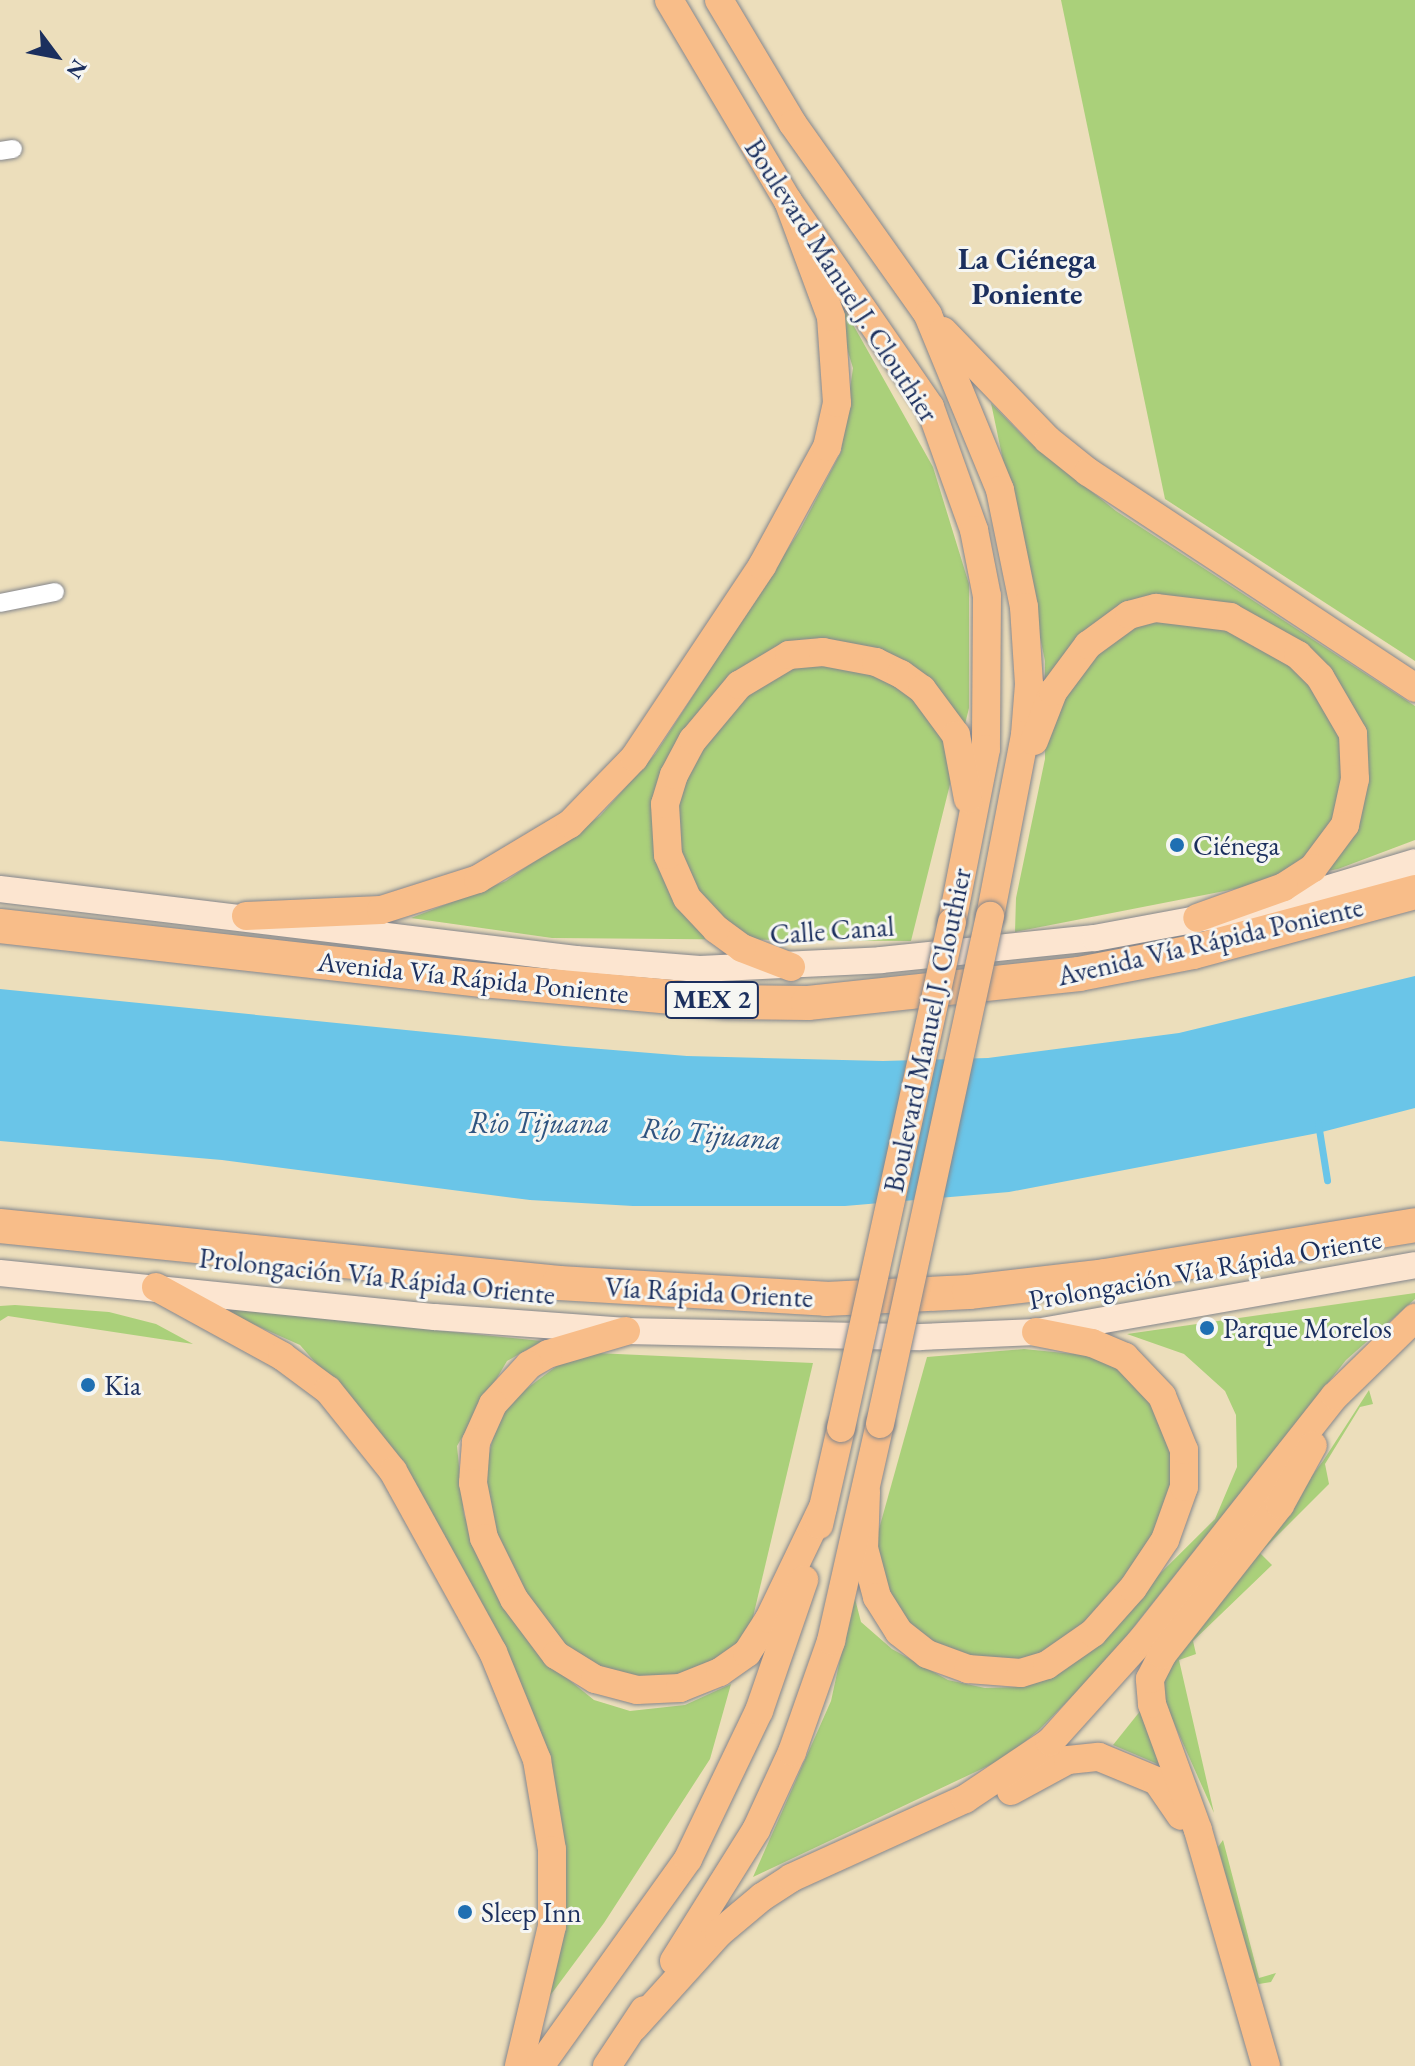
<!DOCTYPE html>
<meta charset="utf-8">
<style>
body{margin:0}
#map{position:relative;width:1415px;height:2066px;overflow:hidden;background:#ecdebb;font-family:"EB Garamond",serif}
div>[style]{position:absolute}
.green>*{inset:0;background:#aad07a}
.water>*{inset:0;background:#6ac5e8}
.stream>*{height:7px;margin:-3.5px;padding:0 3.5px;transform-origin:3.5px;border-radius:3.5px;background:#6ac5e8}
.roads{filter:drop-shadow(0 0 2px #84868c) drop-shadow(0 0 2px #84868c)}
.street>*{height:18px;margin:-9px;padding:0 9px;transform-origin:9px;border-radius:9px;background:#fff}
.secondary>*{height:26px;margin:-13px;padding:0 13px;transform-origin:13px;border-radius:13px;background:#fce5d0}
.primary>*{height:28px;margin:-14px;padding:0 14px;transform-origin:14px;border-radius:14px;background:#f8bd89}
.highway>*{height:34px;margin:-17px;padding:0 17px;transform-origin:17px;border-radius:17px;background:#f8bd89}
.bridges{filter:drop-shadow(0 0 2px #84868c) drop-shadow(0 0 2px #84868c)}
.primary-bridge>*{height:28px;margin:-14px;padding:0 14px;transform-origin:14px;border-radius:14px;background:#f8bd89}
.dots>*{width:22px;height:22px;translate:-50% -50%;box-sizing:border-box;border:4px solid #f6f6f2;border-radius:50%}
span{translate:-50% -50%;white-space:nowrap;text-align:center;line-height:1.15;-webkit-text-stroke:6px #f6f6f2;paint-order:stroke}
.shield-label span{padding:2px 6px;background:#f6f6f2;border:2px solid;border-radius:6px;-webkit-text-stroke-width:0}
.shield-label{font-size:26px;color:#1b2f5e;font-weight:700}
.street-label{font-size:28px;color:#1b2f5e}
.poi-label{font-size:28px;color:#1b2f5e}
.left{translate:0 -50%;text-align:left}
.neighbourhood-label{font-size:30px;color:#1b2f5e;font-weight:700}
.water-label{font-size:30px;color:#2f5480;font-style:italic}
.north{position:absolute;left:16px;top:16px;width:80px;height:80px;-webkit-text-stroke:6px #f6f6f2;paint-order:stroke;rotate:122deg;font-size:22px;font-weight:700;line-height:32px;text-align:center;color:#1b2f5e}
.north::after{content:'';display:block;margin:auto;width:28px;height:36px;background:#1b2f5e;clip-path:polygon(50% 0,100% 100%,50% 72%,0 100%)}
</style>
<div id="map">
<div class="green">
<i style="clip-path:polygon(1061px 0,1415px 0,1415px 661px,1165px 499px)"></i>
<i style="clip-path:polygon(823px 271px,933px 467px,969px 584px,969px 708px,911px 941px,552px 938px,411px 918px,506px 881px,600px 816px,656px 753px,800px 530px,841px 452px,853px 368px)"></i>
<i style="clip-path:polygon(991px 403px,1027px 440px,1116px 511px,1415px 706px,1415px 840px,1338px 869px,1015px 932px,1016px 898px,1045px 759px,1045px 661px)"></i>
<i style="clip-path:polygon(1415px 1293px,1415px 1299px,1346px 1360px,1106px 1662px,1040px 1729px,1007px 1757px,753px 1877px,831px 1701px,854px 1595px,861px 1622px,892px 1649px,948px 1680px,985px 1688px,1020px 1687px,1066px 1667px,1215px 1519px,1237px 1467px,1236px 1415px,1225px 1391px,1184px 1354px,1127px 1334px)"></i>
<i style="clip-path:polygon(15px 1305px,109px 1312px,156px 1324px,193px 1344px,8px 1316px,0 1321px,0 1306px)"></i>
<i style="clip-path:polygon(217px 1308px,542px 1341px,507px 1361px,457px 1446px,464px 1515px,502px 1602px,542px 1658px,594px 1700px,630px 1711px,685px 1705px,731px 1684px,710px 1759px,604px 1923px,532px 2020px,558px 1903px,529px 1716px,358px 1411px,300px 1345px)"></i>
<i style="clip-path:polygon(1024px 1349px,1094px 1356px,1125px 1373px,1154px 1399px,1174px 1455px,1173px 1477px,1150px 1557px,1043px 1663px,965px 1664px,894px 1614px,874px 1547px,927px 1357px)"></i>
<i style="clip-path:polygon(596px 1353px,813px 1363px,745px 1651px,676px 1683px,618px 1682px,561px 1653px,505px 1567px,483px 1477px,493px 1438px,509px 1402px,562px 1362px)"></i>
<i style="clip-path:polygon(1369px 1390px,1373px 1404px,1360px 1407px,1325px 1464px,1329px 1484px,1260px 1553px,1272px 1565px,1193px 1641px,1196px 1654px,1179px 1660px,1214px 1813px,1165px 1703px,1163px 1684px,1174px 1660px,1323px 1461px)"></i>
<i style="clip-path:polygon(1141px 1710px,1167px 1768px,1113px 1745px)"></i>
<i style="clip-path:polygon(1223px 1840px,1259px 1978px,1276px 1973px,1271px 1982px,1259px 1984px,1253px 1978px,1218px 1847px)"></i>
</div>
<div class="water">
<i style="clip-path:polygon(1415px 976px,1415px 1108px,1318px 1133px,1009px 1192px,845px 1206px,633px 1206px,530px 1200px,222px 1160px,0 1141px,0 989px,564px 1046px,687px 1056px,883px 1061px,988px 1058px,1179px 1033px)"></i>
</div>
<div class="stream">
<i style="left:1318px;top:1123px;width:58px;rotate:81deg"></i>
</div>
<div class="roads">
<div class="street">
<i style="left:0;top:151px;width:13px;rotate:-9deg"></i>
<i style="left:0;top:603px;width:56px;rotate:-11.3deg"></i>
</div>
<div class="secondary">
<i style="left:0;top:889px;width:580px;rotate:6.93deg"></i>
<i style="left:576px;top:959px;width:124px;rotate:4.6deg"></i>
<i style="left:700px;top:969px;width:181px;rotate:-2.8deg"></i>
<i style="left:881px;top:960px;width:215px;rotate:-5.9deg"></i>
<i style="left:1095px;top:938px;width:181px;rotate:-10.5deg"></i>
<i style="left:1273px;top:905px;width:148px;rotate:-16.8deg"></i>
<i style="left:0;top:1273px;width:437px;rotate:5.8deg"></i>
<i style="left:435px;top:1317px;width:192px;rotate:4.2deg"></i>
<i style="left:626px;top:1331px;width:294px;rotate:1.2deg"></i>
<i style="left:920px;top:1337px;width:116px;rotate:-2.5deg"></i>
<i style="left:1036px;top:1332px;width:385px;rotate:-10deg"></i>
</div>
<div class="primary">
<i style="left:669px;top:0;width:234px;rotate:59.4deg"></i>
<i style="left:788px;top:201px;width:250px;rotate:55.4deg"></i>
<i style="left:930px;top:407px;width:131px;rotate:70.3deg"></i>
<i style="left:974px;top:530px;width:67px;rotate:78.9deg"></i>
<i style="left:987px;top:596px;width:153px;rotate:90.4deg"></i>
<i style="left:986px;top:749px;width:176px;rotate:101.1deg"></i>
<i style="left:719px;top:0;width:144px;rotate:59.2deg"></i>
<i style="left:793px;top:124px;width:234px;rotate:54.7deg"></i>
<i style="left:928px;top:315px;width:189px;rotate:67.6deg"></i>
<i style="left:1000px;top:490px;width:119px;rotate:78.4deg"></i>
<i style="left:1024px;top:607px;width:77px;rotate:86.3deg"></i>
<i style="left:1029px;top:684px;width:51px;rotate:94.5deg"></i>
<i style="left:1025px;top:735px;width:184px;rotate:100.9deg"></i>
<i style="left:943px;top:331px;width:151px;rotate:46.1deg"></i>
<i style="left:1048px;top:440px;width:51px;rotate:38.7deg"></i>
<i style="left:1088px;top:472px;width:392px;rotate:33.4deg"></i>
<i style="left:1034px;top:741px;width:53px;rotate:-68.8deg"></i>
<i style="left:1053px;top:692px;width:59px;rotate:-53.3deg"></i>
<i style="left:1088px;top:645px;width:51px;rotate:-36.2deg"></i>
<i style="left:1129px;top:615px;width:28px;rotate:-15deg"></i>
<i style="left:1156px;top:608px;width:75px;rotate:6.9deg"></i>
<i style="left:1230px;top:617px;width:78px;rotate:29.2deg"></i>
<i style="left:1298px;top:655px;width:31px;rotate:45deg"></i>
<i style="left:1320px;top:677px;width:66px;rotate:59.9deg"></i>
<i style="left:1353px;top:734px;width:45px;rotate:87.5deg"></i>
<i style="left:1355px;top:779px;width:47px;rotate:102.3deg"></i>
<i style="left:1345px;top:825px;width:54px;rotate:126.7deg"></i>
<i style="left:1313px;top:868px;width:35px;rotate:147deg"></i>
<i style="left:1284px;top:887px;width:92px;rotate:160.4deg"></i>
<i style="left:246px;top:916px;width:135px;rotate:-2.5deg"></i>
<i style="left:381px;top:910px;width:102px;rotate:-17.7deg"></i>
<i style="left:478px;top:879px;width:107px;rotate:-30.9deg"></i>
<i style="left:570px;top:824px;width:92px;rotate:-45.9deg"></i>
<i style="left:634px;top:758px;width:231px;rotate:-56.3deg"></i>
<i style="left:762px;top:566px;width:136px;rotate:-61.4deg"></i>
<i style="left:827px;top:447px;width:45px;rotate:-77.2deg"></i>
<i style="left:837px;top:403px;width:86px;rotate:-94deg"></i>
<i style="left:831px;top:317px;width:124px;rotate:-110.3deg"></i>
<i style="left:791px;top:967px;width:53px;rotate:-158.8deg"></i>
<i style="left:742px;top:948px;width:32px;rotate:-144deg"></i>
<i style="left:716px;top:929px;width:42px;rotate:-133.1deg"></i>
<i style="left:687px;top:898px;width:47px;rotate:-113.8deg"></i>
<i style="left:668px;top:855px;width:51px;rotate:-93.4deg"></i>
<i style="left:665px;top:804px;width:30px;rotate:-73deg"></i>
<i style="left:674px;top:775px;width:40px;rotate:-62deg"></i>
<i style="left:693px;top:740px;width:72px;rotate:-50.1deg"></i>
<i style="left:739px;top:685px;width:58px;rotate:-31deg"></i>
<i style="left:789px;top:655px;width:34px;rotate:-5deg"></i>
<i style="left:823px;top:652px;width:54px;rotate:10.7deg"></i>
<i style="left:876px;top:662px;width:28px;rotate:26deg"></i>
<i style="left:901px;top:674px;width:26px;rotate:36deg"></i>
<i style="left:922px;top:689px;width:57px;rotate:53.5deg"></i>
<i style="left:956px;top:735px;width:65px;rotate:79.4deg"></i>
<i style="left:156px;top:1287px;width:144px;rotate:28.7deg"></i>
<i style="left:282px;top:1356px;width:57px;rotate:36.5deg"></i>
<i style="left:328px;top:1390px;width:104px;rotate:51.3deg"></i>
<i style="left:393px;top:1471px;width:207px;rotate:61.1deg"></i>
<i style="left:493px;top:1652px;width:117px;rotate:67.8deg"></i>
<i style="left:537px;top:1760px;width:91px;rotate:80.5deg"></i>
<i style="left:552px;top:1850px;width:76px;rotate:90deg"></i>
<i style="left:552px;top:1926px;width:144px;rotate:103.3deg"></i>
<i style="left:626px;top:1331px;width:81px;rotate:163.6deg"></i>
<i style="left:548px;top:1354px;width:22px;rotate:150deg"></i>
<i style="left:529px;top:1365px;width:53px;rotate:132.7deg"></i>
<i style="left:493px;top:1404px;width:42px;rotate:114.1deg"></i>
<i style="left:476px;top:1442px;width:41px;rotate:94.2deg"></i>
<i style="left:473px;top:1483px;width:56px;rotate:78.7deg"></i>
<i style="left:484px;top:1538px;width:68px;rotate:63.8deg"></i>
<i style="left:514px;top:1599px;width:70px;rotate:53.1deg"></i>
<i style="left:556px;top:1655px;width:46px;rotate:31.6deg"></i>
<i style="left:595px;top:1679px;width:43px;rotate:14.7deg"></i>
<i style="left:637px;top:1690px;width:43px;rotate:-2.7deg"></i>
<i style="left:680px;top:1688px;width:43px;rotate:-21.8deg"></i>
<i style="left:720px;top:1672px;width:33px;rotate:-35deg"></i>
<i style="left:747px;top:1653px;width:40px;rotate:-57.1deg"></i>
<i style="left:769px;top:1619px;width:124px;rotate:-64.3deg"></i>
<i style="left:866px;top:1492px;width:56px;rotate:92deg"></i>
<i style="left:864px;top:1548px;width:51px;rotate:75.1deg"></i>
<i style="left:877px;top:1597px;width:41px;rotate:57.8deg"></i>
<i style="left:899px;top:1632px;width:36px;rotate:38deg"></i>
<i style="left:927px;top:1654px;width:44px;rotate:20.1deg"></i>
<i style="left:968px;top:1669px;width:53px;rotate:4.3deg"></i>
<i style="left:1021px;top:1673px;width:27px;rotate:-17deg"></i>
<i style="left:1047px;top:1665px;width:56px;rotate:-34.8deg"></i>
<i style="left:1093px;top:1633px;width:60px;rotate:-48.4deg"></i>
<i style="left:1133px;top:1588px;width:58px;rotate:-56.3deg"></i>
<i style="left:1165px;top:1540px;width:56px;rotate:-70.3deg"></i>
<i style="left:1184px;top:1487px;width:37px;rotate:-90deg"></i>
<i style="left:1184px;top:1450px;width:58px;rotate:-112.2deg"></i>
<i style="left:1162px;top:1396px;width:54px;rotate:-133.5deg"></i>
<i style="left:1125px;top:1357px;width:36px;rotate:-157deg"></i>
<i style="left:1092px;top:1343px;width:57px;rotate:-168.9deg"></i>
<i style="left:819px;top:1525px;width:99px;rotate:-77.2deg"></i>
<i style="left:1011px;top:1791px;width:65px;rotate:-28.5deg"></i>
<i style="left:1068px;top:1760px;width:31px;rotate:-6deg"></i>
<i style="left:1099px;top:1757px;width:63px;rotate:22.5deg"></i>
<i style="left:1157px;top:1781px;width:42px;rotate:55.6deg"></i>
<i style="left:674px;top:1961px;width:155px;rotate:-58deg"></i>
<i style="left:756px;top:1830px;width:86px;rotate:-65.2deg"></i>
<i style="left:792px;top:1752px;width:118px;rotate:-70.6deg"></i>
<i style="left:831px;top:1641px;width:222px;rotate:-77.3deg"></i>
<i style="left:634px;top:2027px;width:127px;rotate:-47.9deg"></i>
<i style="left:719px;top:1933px;width:56px;rotate:-39.9deg"></i>
<i style="left:762px;top:1897px;width:35px;rotate:-33deg"></i>
<i style="left:791px;top:1878px;width:191px;rotate:-24.4deg"></i>
<i style="left:965px;top:1799px;width:102px;rotate:-33.8deg"></i>
<i style="left:1050px;top:1742px;width:137px;rotate:-48deg"></i>
<i style="left:1142px;top:1640px;width:311px;rotate:-51.7deg"></i>
<i style="left:1335px;top:1396px;width:112px;rotate:-44.3deg"></i>
<i style="left:540px;top:2066px;width:254px;rotate:-54.4deg"></i>
<i style="left:688px;top:1859px;width:164px;rotate:-64.4deg"></i>
<i style="left:759px;top:1711px;width:139px;rotate:-71deg"></i>
<i style="left:607px;top:2066px;width:67px;rotate:-56.5deg"></i>
<i style="left:1266px;top:2066px;width:246px;rotate:-106.1deg"></i>
<i style="left:1198px;top:1830px;width:134px;rotate:-110.1deg"></i>
<i style="left:1152px;top:1704px;width:25px;rotate:-95deg"></i>
<i style="left:1150px;top:1679px;width:27px;rotate:-63deg"></i>
<i style="left:1162px;top:1655px;width:191px;rotate:-51.8deg"></i>
<i style="left:1280px;top:1505px;width:68px;rotate:-61.2deg"></i>
</div>
<div class="highway">
<i style="left:0;top:926px;width:485px;rotate:6.4deg"></i>
<i style="left:482px;top:980px;width:247px;rotate:5.1deg"></i>
<i style="left:728px;top:1002px;width:80px;rotate:0.7deg"></i>
<i style="left:808px;top:1003px;width:273px;rotate:-6.1deg"></i>
<i style="left:1079px;top:974px;width:116px;rotate:-10.9deg"></i>
<i style="left:1193px;top:952px;width:230px;rotate:-15.1deg"></i>
<i style="left:0;top:1226px;width:562px;rotate:5.82deg"></i>
<i style="left:559px;top:1283px;width:267px;rotate:3.4deg"></i>
<i style="left:826px;top:1299px;width:143px;rotate:-2.8deg"></i>
<i style="left:969px;top:1292px;width:137px;rotate:-6.7deg"></i>
<i style="left:1105px;top:1276px;width:314px;rotate:-9.3deg"></i>
</div>
</div>
<div class="bridges">
<div class="primary-bridge">
<i style="left:880px;top:1424px;width:520px;rotate:-77.78deg"></i>
<i style="left:841px;top:1428px;width:518px;rotate:-77.63deg"></i>
</div>
</div>
<div class="dots">
<i style="left:1177px;top:845px;background:#1f6fb2"></i>
<i style="left:1207px;top:1328px;background:#1f6fb2"></i>
<i style="left:88px;top:1385px;background:#1f6fb2"></i>
<i style="left:465px;top:1912px;background:#1f6fb2"></i>
</div>
<div class="shield-label">
<span style="left:712px;top:1000px">MEX 2</span>
</div>
<div class="street-label">
<span style="left:842px;top:280px;rotate:57deg">Boulevard Manuel J. Clouthier</span>
<span style="left:832px;top:930px;rotate:-4deg">Calle Canal</span>
<span style="left:1210px;top:941px;rotate:-13deg">Avenida Vía Rápida Poniente</span>
<span style="left:473px;top:977px;rotate:6deg">Avenida Vía Rápida Poniente</span>
<span style="left:927px;top:1030px;rotate:-78deg">Boulevard Manuel J. Clouthier</span>
<span style="left:1205px;top:1269px;rotate:-10deg">Prolongación Vía Rápida Oriente</span>
<span style="left:377px;top:1276px;rotate:6deg">Prolongación Vía Rápida Oriente</span>
<span style="left:709px;top:1292px;rotate:3deg">Vía Rápida Oriente</span>
</div>
<div class="poi-label">
<span class="left" style="left:1193px;top:845px">Ciénega</span>
<span class="left" style="left:1223px;top:1328px">Parque Morelos</span>
<span class="left" style="left:104px;top:1385px">Kia</span>
<span class="left" style="left:481px;top:1912px">Sleep Inn</span>
</div>
<div class="neighbourhood-label">
<span style="left:1027px;top:276px">La Ciénega<br>Poniente</span>
</div>
<div class="water-label">
<span style="left:539px;top:1123px">Rio Tijuana</span>
<span style="left:711px;top:1134px;rotate:5deg">Río Tijuana</span>
</div>
<div class="north">N</div>
</div>
